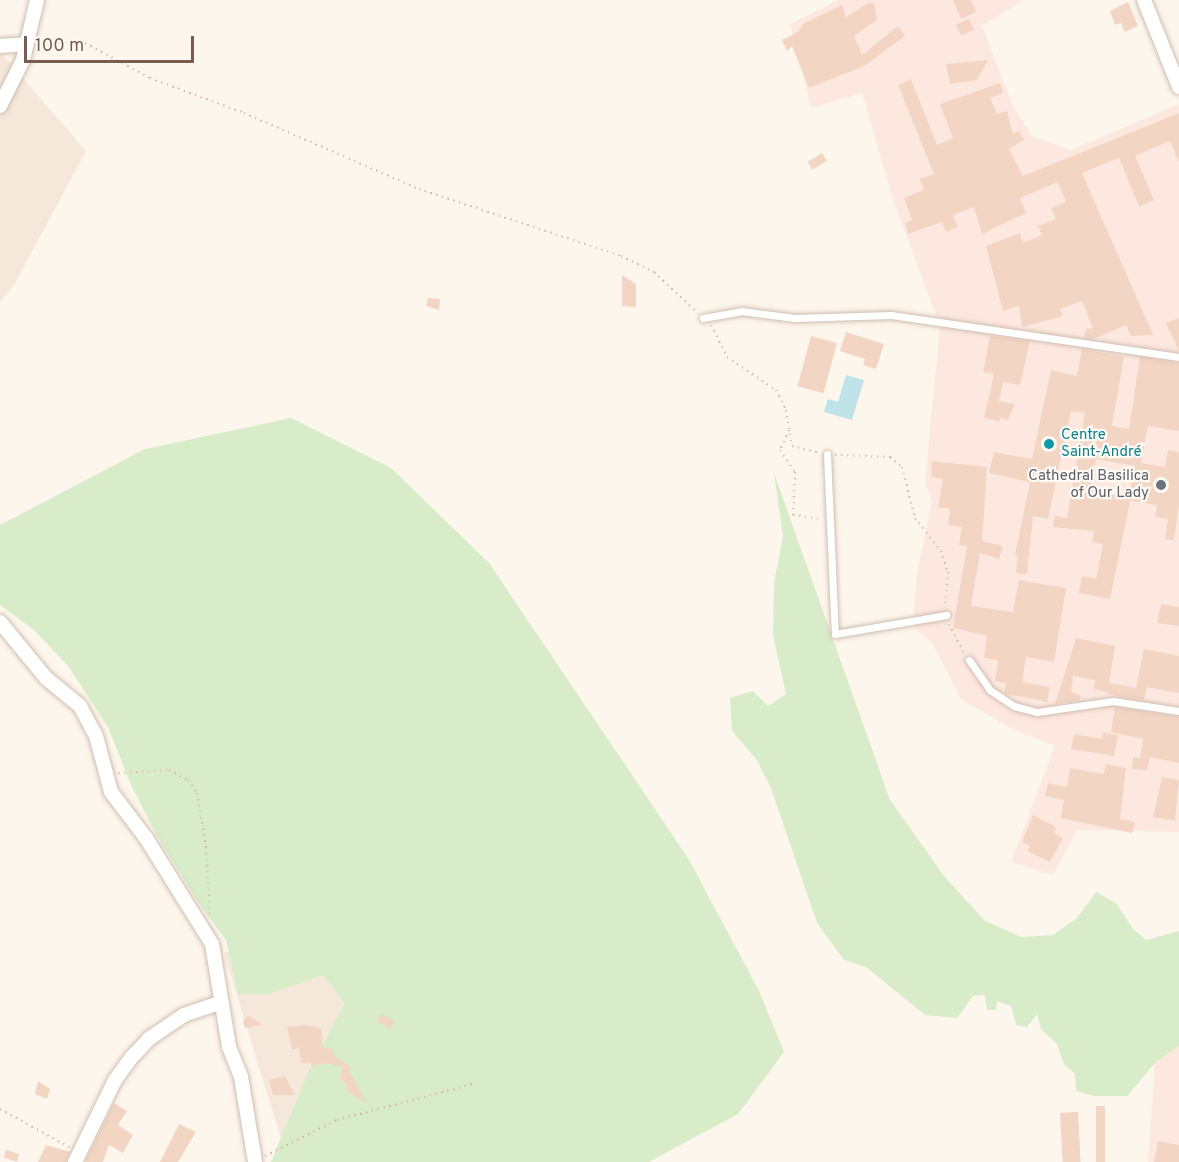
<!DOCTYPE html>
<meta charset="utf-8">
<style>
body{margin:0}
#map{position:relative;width:1179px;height:1162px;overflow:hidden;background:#fdf6ec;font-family:Overpass,sans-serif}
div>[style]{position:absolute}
.residential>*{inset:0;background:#f5e8da}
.commercial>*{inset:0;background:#fde8e0}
.green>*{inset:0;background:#d8ecc9}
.water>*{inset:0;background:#bfe3e8}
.building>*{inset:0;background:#f3d5c3;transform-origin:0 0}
.path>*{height:2px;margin-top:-1px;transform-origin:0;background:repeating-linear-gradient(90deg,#d9b8a5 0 1.5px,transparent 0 6px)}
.roads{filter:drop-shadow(0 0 2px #d1beb0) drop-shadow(0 0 2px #d1beb0)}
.service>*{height:7px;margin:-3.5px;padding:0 3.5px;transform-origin:3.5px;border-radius:3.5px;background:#fff}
.minor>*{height:14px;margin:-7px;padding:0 7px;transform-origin:7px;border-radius:7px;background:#fff}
.dots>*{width:16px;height:16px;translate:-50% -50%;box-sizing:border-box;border:3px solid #fffaf3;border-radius:50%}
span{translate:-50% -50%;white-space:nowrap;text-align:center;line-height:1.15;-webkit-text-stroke:4.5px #fffaf3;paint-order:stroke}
.culture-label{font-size:15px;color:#0d838f}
.left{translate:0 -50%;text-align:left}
.worship-label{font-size:15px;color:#5b616d}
.right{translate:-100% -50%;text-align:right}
.scale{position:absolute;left:24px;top:36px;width:170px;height:27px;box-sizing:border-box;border:3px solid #7a5c4d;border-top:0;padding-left:8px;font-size:18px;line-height:21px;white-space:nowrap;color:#7a5c4d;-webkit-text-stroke:4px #fffaf3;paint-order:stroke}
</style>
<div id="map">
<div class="residential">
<i style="clip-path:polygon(0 52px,86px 151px,14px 285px,0 302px)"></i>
<i style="clip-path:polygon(300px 927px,381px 952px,288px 1161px,224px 953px)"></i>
</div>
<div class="commercial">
<i style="clip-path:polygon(838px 0,1023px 0,982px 26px,1014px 108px,1032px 136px,1071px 150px,1179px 104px,1179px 832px,1077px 830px,1053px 875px,1011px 862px,1055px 746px,1014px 730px,961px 699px,932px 643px,913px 626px,917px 573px,932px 501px,925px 482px,940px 326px,893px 199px,862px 93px,811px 108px,790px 24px)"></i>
<i style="clip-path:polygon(1179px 1046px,1179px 1162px,1148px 1162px,1155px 1063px)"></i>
</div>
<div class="green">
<i style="clip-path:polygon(291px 418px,391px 468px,489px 563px,688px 858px,759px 991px,784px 1052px,738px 1114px,649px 1162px,271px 1162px,309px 1071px,345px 1003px,323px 975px,269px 994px,238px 994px,226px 940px,200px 905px,157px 836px,131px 785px,108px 727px,69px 667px,35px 631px,0 605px,0 525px,145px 449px)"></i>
<i style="clip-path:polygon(774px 473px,890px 800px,944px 876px,985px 921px,1022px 937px,1053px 935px,1077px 918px,1096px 892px,1117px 904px,1132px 928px,1146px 940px,1179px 931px,1179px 1046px,1155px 1063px,1127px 1096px,1094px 1096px,1076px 1091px,1075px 1074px,1064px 1064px,1057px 1044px,1041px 1029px,1037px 1014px,1027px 1027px,1016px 1025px,1011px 1006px,997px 1001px,996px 1010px,987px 1010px,985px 995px,973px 996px,957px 1018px,925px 1015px,866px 967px,844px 960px,817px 923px,771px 788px,756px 759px,732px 731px,730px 698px,753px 691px,768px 706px,786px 694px,773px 635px,774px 583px,783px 536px)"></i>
</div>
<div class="water">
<i style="clip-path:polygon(846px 375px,864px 380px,852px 420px,824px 412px,828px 399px,838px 402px)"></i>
</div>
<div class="building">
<i style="clip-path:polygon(953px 0,971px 0,976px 12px,961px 19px)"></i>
<i style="clip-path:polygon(1128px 2px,1138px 26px,1125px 32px,1121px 23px,1115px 25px,1110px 11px)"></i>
<i style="clip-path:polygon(868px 3px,874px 3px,877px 20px,854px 36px,862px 55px,898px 26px,905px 36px,864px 66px,809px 88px,792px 46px,787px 51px,782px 40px,798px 32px,803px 24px,842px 5px,846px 17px)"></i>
<i style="left:969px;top:19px;width:12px;height:14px;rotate:66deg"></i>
<i style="clip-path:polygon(988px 60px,977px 80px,950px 84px,946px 64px)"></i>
<i style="clip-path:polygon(911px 79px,937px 145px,953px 138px,940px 104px,1000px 83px,1003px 93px,990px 98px,997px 114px,1007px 111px,1013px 134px,1019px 131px,1024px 140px,1009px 149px,1023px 176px,1179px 113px,1179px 162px,1170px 141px,1135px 156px,1154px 200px,1139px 207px,1119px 158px,1082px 173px,1153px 335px,1131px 336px,1126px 325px,1093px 339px,1084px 338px,1086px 328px,1093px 329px,1082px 301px,1060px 309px,1063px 316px,1022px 327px,1019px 306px,1003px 311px,986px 246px,1020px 233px,1023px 243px,1042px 235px,1038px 226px,1056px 219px,1051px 208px,1066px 202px,1058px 182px,1020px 198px,1026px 213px,982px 234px,974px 207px,953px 215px,958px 227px,946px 232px,942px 222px,908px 234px,905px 223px,912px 220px,904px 198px,924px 190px,920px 179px,934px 174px,898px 85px)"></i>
<i style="left:822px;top:153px;width:9px;height:17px;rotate:58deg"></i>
<i style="clip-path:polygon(622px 275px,636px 284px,636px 307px,622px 306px)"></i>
<i style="clip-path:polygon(428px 298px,440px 299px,439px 310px,426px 306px)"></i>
<i style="clip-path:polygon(1179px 318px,1179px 351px,1166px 323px)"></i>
<i style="clip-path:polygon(846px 332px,884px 344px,876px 369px,863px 365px,865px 359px,840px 351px)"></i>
<i style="left:811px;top:336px;width:27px;height:52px;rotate:15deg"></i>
<i style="clip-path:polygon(990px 336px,1030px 341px,1020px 385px,1003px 382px,999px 401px,1015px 404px,1008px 420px,1000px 418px,999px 422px,984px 418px,994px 374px,983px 372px)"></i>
<i style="clip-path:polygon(evenodd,1082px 349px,1124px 357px,1112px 426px,1129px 429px,1140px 357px,1179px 363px,1179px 431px,1148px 426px,1141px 463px,1165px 467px,1168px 450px,1179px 452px,1179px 505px,1174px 540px,1165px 539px,1168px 519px,1155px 517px,1157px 505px,1130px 501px,1110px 599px,1079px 593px,1082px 576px,1096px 579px,1103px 544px,1092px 542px,1094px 531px,1053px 527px,1055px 516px,1067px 518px,1085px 413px,1071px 411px,1048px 519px,1033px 516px,1027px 574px,1016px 573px,1018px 555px,1015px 555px,1030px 482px,989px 473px,994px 452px,1032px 459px,1051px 370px,1077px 376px,1082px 349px,1096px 459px,1135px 466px,1128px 498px,1090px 490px,1096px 459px)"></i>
<i style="clip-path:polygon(932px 461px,987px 467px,982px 541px,1003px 546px,999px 559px,980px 553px,971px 606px,1013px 612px,1019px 580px,1066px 588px,1054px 662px,1026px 657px,1022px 682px,1050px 687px,1047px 702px,1004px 693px,1006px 683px,995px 681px,998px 660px,984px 658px,987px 636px,953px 628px,967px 546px,959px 545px,962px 527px,948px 525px,950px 509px,938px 507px,943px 479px,931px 477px)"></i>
<i style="clip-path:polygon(1161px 604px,1179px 607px,1179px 626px,1157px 623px)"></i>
<i style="clip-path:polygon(1076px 638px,1115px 646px,1109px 683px,1136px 688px,1144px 649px,1179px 656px,1179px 693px,1147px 687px,1144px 700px,1117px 696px,1094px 689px,1095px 680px,1073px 676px,1071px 692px,1081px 696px,1079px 700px,1055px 704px)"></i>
<i style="clip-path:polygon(1115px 707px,1179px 717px,1179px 763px,1150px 757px,1147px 770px,1132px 769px,1133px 757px,1140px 758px,1143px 739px,1111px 732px)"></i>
<i style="clip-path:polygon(1103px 732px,1118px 735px,1114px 756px,1071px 749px,1074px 734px,1102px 739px)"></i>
<i style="clip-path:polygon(1106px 764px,1126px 768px,1120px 819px,1135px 822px,1132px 833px,1061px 818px,1064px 800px,1045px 796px,1048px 783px,1067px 787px,1070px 768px,1104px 774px)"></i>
<i style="clip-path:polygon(1162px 777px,1179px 780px,1175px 821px,1153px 817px)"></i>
<i style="clip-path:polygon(1033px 815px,1056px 827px,1054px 833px,1063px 838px,1050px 862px,1027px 851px,1030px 846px,1022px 842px)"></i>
<i style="clip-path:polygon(381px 1014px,395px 1021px,390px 1028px,378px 1022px)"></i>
<i style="clip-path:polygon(248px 1015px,262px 1025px,245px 1028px,243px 1021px)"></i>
<i style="clip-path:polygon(306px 1025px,321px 1028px,323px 1047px,333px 1049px,334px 1055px,354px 1070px,348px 1069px,367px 1103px,346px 1090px,347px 1084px,340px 1079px,343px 1067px,327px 1063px,311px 1066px,311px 1062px,301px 1063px,299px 1047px,292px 1050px,287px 1027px)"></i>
<i style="clip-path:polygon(285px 1076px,295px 1095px,273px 1095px,269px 1080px)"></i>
<i style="clip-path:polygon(38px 1081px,50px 1089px,47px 1099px,35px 1094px)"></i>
<i style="clip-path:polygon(114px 1103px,127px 1111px,118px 1125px,133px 1135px,123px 1153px,109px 1145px,103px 1162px,85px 1162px)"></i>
<i style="left:1096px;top:1106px;width:9px;height:56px"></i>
<i style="left:1078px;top:1112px;width:50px;height:18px;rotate:87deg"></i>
<i style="clip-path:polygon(179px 1124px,196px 1132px,178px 1162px,160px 1162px)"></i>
<i style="clip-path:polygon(1158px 1141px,1179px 1145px,1179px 1162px,1154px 1162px)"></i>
<i style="clip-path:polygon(46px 1145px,70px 1152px,66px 1162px,38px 1162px)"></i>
<i style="left:6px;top:1150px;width:14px;height:8px;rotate:17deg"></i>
</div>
<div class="path">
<i style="left:40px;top:42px;width:45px;rotate:1.3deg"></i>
<i style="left:85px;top:43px;width:74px;rotate:28.3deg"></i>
<i style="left:150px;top:78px;width:100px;rotate:20.4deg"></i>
<i style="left:244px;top:113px;width:191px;rotate:23.5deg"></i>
<i style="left:419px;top:189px;width:213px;rotate:18.3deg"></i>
<i style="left:621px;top:256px;width:37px;rotate:26deg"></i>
<i style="left:654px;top:272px;width:60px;rotate:43deg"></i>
<i style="left:711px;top:325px;width:36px;rotate:63deg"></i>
<i style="left:727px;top:357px;width:59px;rotate:34deg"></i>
<i style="left:776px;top:390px;width:22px;rotate:63deg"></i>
<i style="left:786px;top:410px;width:36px;rotate:81deg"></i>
<i style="left:792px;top:446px;width:29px;rotate:14deg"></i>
<i style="left:789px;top:430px;width:22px;rotate:114deg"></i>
<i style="left:780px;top:450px;width:27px;rotate:56deg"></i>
<i style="left:795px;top:472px;width:43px;rotate:92.7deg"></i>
<i style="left:793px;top:515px;width:28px;rotate:8deg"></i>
<i style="left:835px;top:455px;width:55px;rotate:2.1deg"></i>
<i style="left:890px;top:457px;width:16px;rotate:40deg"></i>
<i style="left:902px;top:467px;width:53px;rotate:75.7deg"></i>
<i style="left:915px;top:518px;width:42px;rotate:51.8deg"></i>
<i style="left:941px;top:551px;width:22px;rotate:72deg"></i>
<i style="left:948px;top:572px;width:34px;rotate:95deg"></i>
<i style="left:949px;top:624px;width:33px;rotate:63deg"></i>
<i style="left:118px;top:773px;width:51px;rotate:-3.4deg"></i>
<i style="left:169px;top:770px;width:21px;rotate:28deg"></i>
<i style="left:188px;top:780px;width:16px;rotate:55deg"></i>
<i style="left:197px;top:793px;width:55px;rotate:80.5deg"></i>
<i style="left:206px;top:847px;width:70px;rotate:86.7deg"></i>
<i style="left:0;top:1109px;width:79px;rotate:28.8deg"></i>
<i style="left:265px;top:1156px;width:80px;rotate:-26.6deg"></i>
<i style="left:337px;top:1120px;width:140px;rotate:-14.9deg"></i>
</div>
<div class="roads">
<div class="service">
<i style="left:703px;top:318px;width:39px;rotate:-10deg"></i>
<i style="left:741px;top:311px;width:54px;rotate:7.4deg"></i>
<i style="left:795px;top:318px;width:96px;rotate:-1.8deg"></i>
<i style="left:891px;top:315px;width:291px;rotate:8.3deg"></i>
<i style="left:827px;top:454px;width:180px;rotate:87.5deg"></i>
<i style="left:835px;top:634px;width:113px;rotate:-9.7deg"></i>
<i style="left:969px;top:660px;width:37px;rotate:55deg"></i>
<i style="left:990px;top:690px;width:29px;rotate:34deg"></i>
<i style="left:1014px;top:706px;width:24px;rotate:15deg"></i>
<i style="left:1037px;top:712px;width:77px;rotate:-8.2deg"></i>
<i style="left:1113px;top:701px;width:67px;rotate:8.6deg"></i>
</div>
<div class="minor">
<i style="left:1144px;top:0;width:94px;rotate:68.1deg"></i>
<i style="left:0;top:46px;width:26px;rotate:-4deg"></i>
<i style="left:0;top:106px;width:51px;rotate:-63.4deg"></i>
<i style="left:23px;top:60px;width:62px;rotate:-76.9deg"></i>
<i style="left:0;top:622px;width:72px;rotate:50.6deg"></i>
<i style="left:46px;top:678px;width:44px;rotate:39.5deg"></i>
<i style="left:80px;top:706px;width:34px;rotate:62deg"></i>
<i style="left:96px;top:736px;width:58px;rotate:75deg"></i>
<i style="left:111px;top:792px;width:58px;rotate:52.7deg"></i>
<i style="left:146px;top:838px;width:125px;rotate:58.1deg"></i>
<i style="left:212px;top:944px;width:104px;rotate:80.6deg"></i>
<i style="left:229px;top:1047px;width:32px;rotate:68deg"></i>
<i style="left:241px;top:1077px;width:86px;rotate:80.6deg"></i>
<i style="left:75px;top:1162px;width:91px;rotate:-64deg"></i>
<i style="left:115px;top:1080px;width:29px;rotate:-54deg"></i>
<i style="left:132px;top:1057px;width:26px;rotate:-47deg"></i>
<i style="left:150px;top:1038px;width:41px;rotate:-34.1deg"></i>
<i style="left:184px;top:1015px;width:39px;rotate:-19deg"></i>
</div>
</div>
<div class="dots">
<i style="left:1049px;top:444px;background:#0f9aa8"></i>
<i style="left:1161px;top:485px;background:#6b7280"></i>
</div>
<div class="culture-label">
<span class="left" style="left:1061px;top:444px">Centre<br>Saint-André</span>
</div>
<div class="worship-label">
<span class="right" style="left:1149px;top:485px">Cathedral Basilica<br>of Our Lady</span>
</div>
<div class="scale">100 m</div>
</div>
